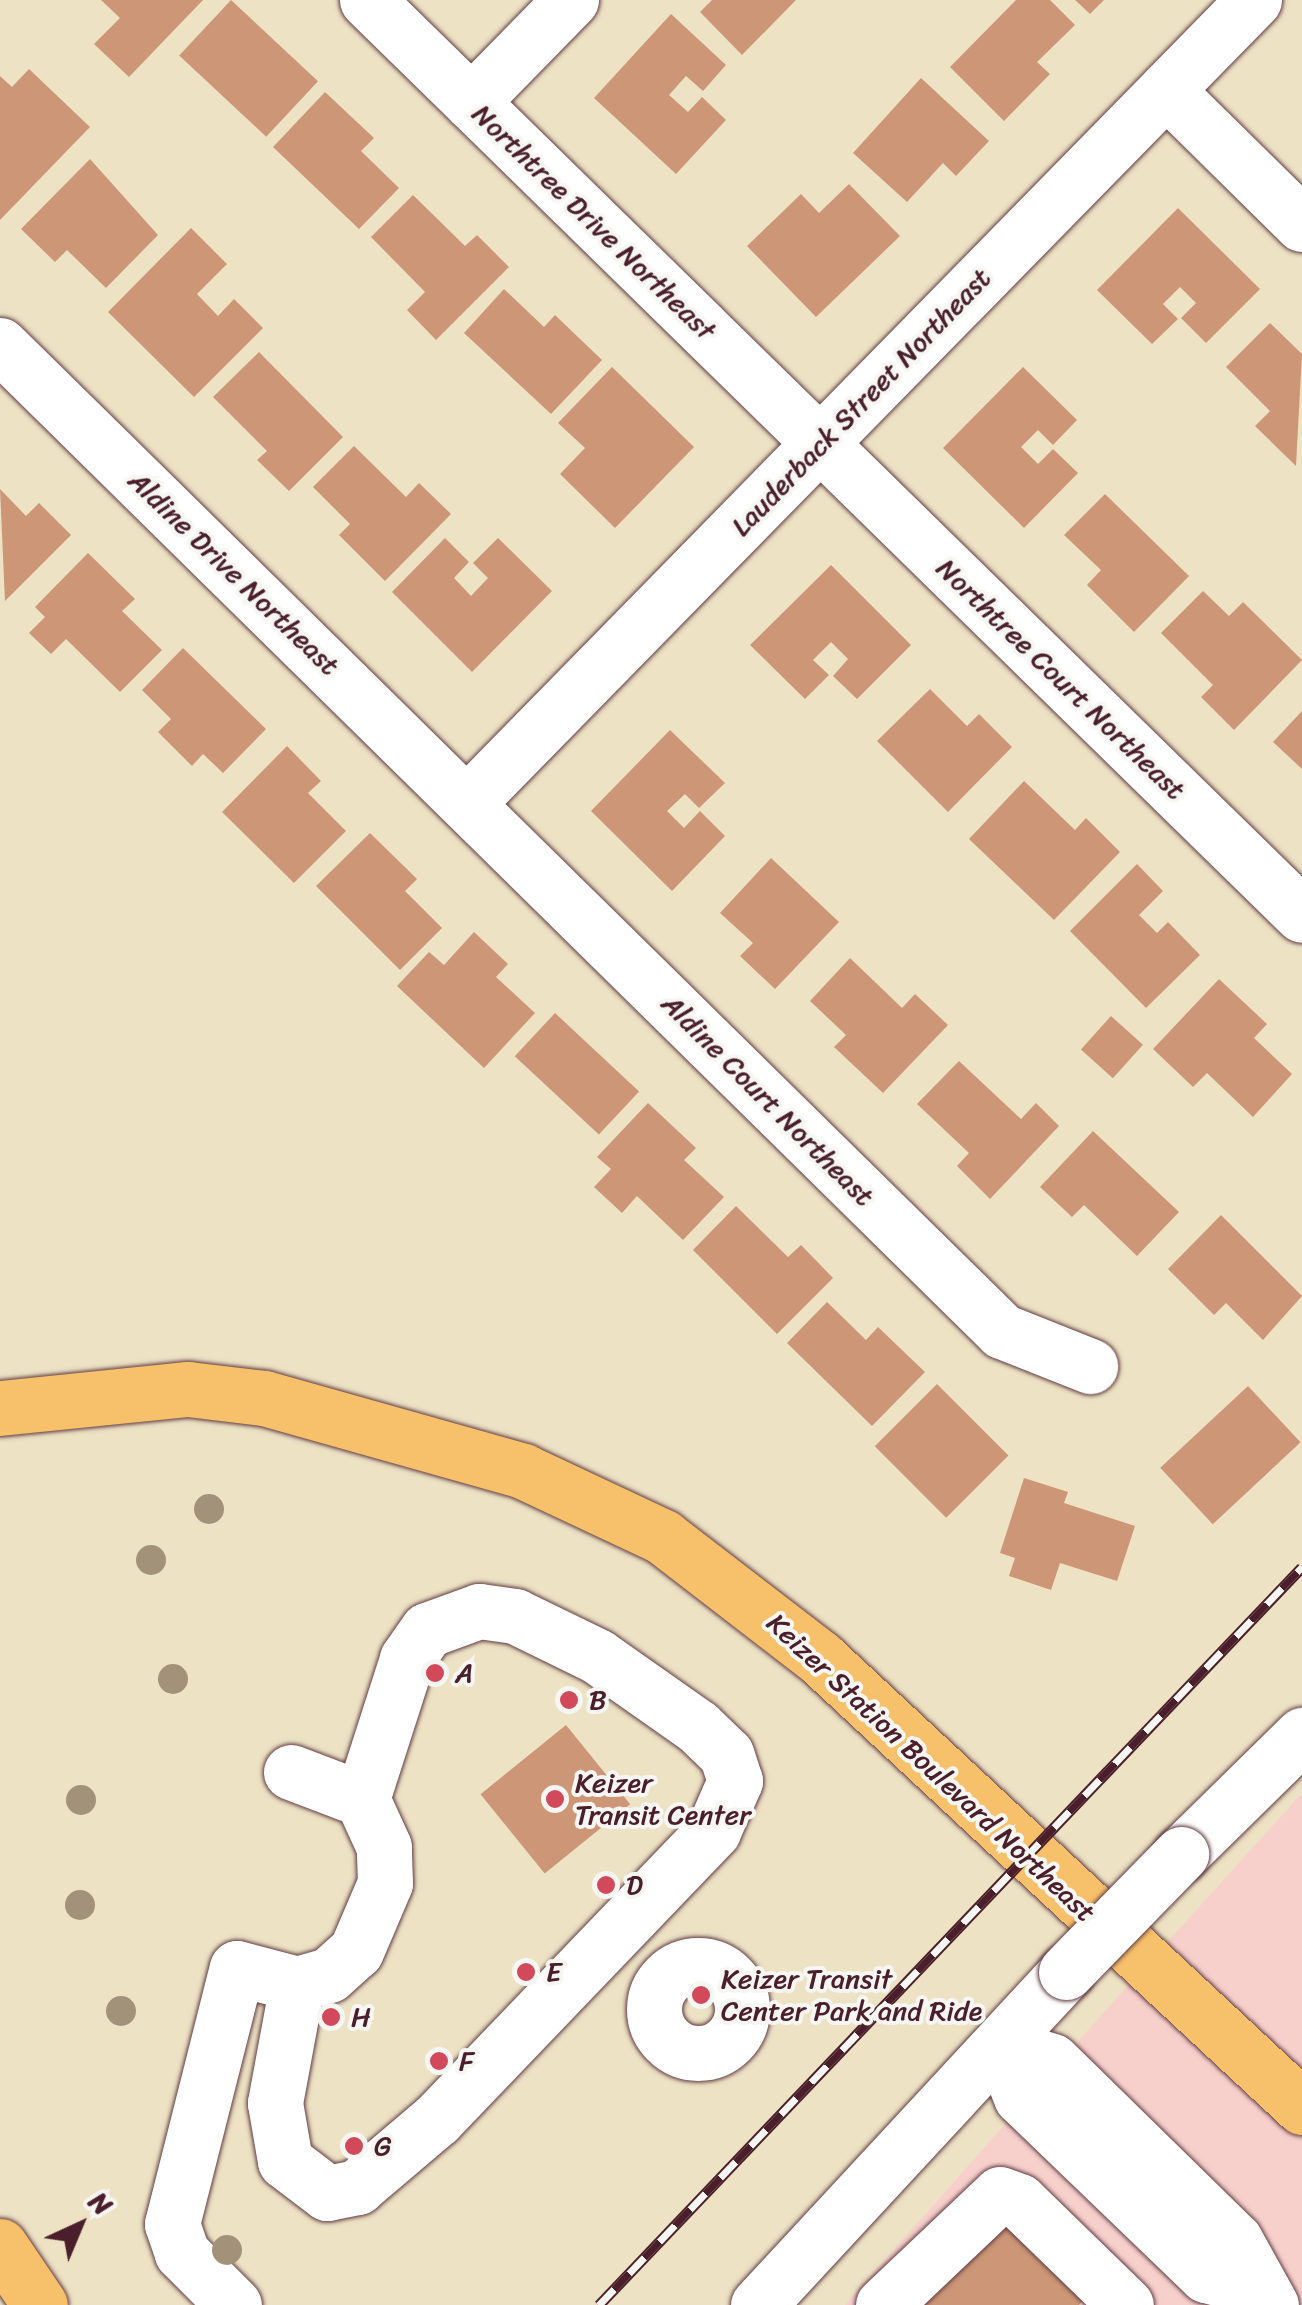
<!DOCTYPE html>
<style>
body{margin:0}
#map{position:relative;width:1302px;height:2305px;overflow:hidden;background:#ede2c4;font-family:Sriracha,sans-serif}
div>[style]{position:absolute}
.built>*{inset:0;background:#f7d0cc}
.building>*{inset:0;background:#cd9777;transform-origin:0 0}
.roads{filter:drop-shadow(0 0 2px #623c42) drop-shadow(0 0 2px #623c42)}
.minor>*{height:55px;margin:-27.5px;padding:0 27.5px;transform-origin:27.5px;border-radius:27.5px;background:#fff}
.minor>.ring{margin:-27.5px;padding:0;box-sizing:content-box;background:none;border:55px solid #fff;border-radius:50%}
.major>*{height:55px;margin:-27.5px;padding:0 27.5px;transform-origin:27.5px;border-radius:27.5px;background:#f7c06b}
.rail>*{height:11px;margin-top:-5.5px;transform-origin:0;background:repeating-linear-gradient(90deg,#f6f6f2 0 22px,#4a1f2b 0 44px);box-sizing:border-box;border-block:2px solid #4a1f2b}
.bridges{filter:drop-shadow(0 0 2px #623c42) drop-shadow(0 0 2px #623c42)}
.minor-bridge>*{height:55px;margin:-27.5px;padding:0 27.5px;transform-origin:27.5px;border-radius:27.5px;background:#fff}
.trees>*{width:30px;height:30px;margin:-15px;border-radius:50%;background:#a3927a}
.dots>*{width:28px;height:28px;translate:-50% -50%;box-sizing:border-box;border:5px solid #f6f6f2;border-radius:50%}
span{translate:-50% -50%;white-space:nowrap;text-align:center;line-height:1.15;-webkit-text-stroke:8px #f6f6f2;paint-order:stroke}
.street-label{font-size:28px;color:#4a1f2b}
.poi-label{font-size:28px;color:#4a1f2b}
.left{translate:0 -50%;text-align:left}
.north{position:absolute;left:30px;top:2175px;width:100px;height:100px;-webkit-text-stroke:8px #f6f6f2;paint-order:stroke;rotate:44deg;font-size:28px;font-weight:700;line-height:40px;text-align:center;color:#4a1f2b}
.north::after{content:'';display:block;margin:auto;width:35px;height:45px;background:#4a1f2b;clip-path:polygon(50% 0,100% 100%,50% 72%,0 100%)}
</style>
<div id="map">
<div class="built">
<i style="clip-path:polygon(1302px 1793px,1302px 2305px,845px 2305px,1105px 2011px)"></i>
</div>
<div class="building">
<i style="clip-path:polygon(101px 0,203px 0,129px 77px,94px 44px,120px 18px)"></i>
<i style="left:231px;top:0;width:119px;height:76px;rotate:43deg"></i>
<i style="clip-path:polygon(712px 0,796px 0,742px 55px,700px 12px)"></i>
<i style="clip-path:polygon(1016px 0,1050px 0,1075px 25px,1037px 62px,1050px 74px,1004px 121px,950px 67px)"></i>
<i style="clip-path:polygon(1075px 0,1104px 0,1090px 14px)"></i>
<i style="clip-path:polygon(671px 14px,726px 65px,703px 91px,686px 76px,669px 95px,688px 112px,702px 97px,726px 120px,676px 174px,594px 98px)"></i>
<i style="clip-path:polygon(29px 69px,90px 127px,0 220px,0 76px,12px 87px)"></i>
<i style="clip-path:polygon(921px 78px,989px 141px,956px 176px,943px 163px,907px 202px,853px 153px)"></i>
<i style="clip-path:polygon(325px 92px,374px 138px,361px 151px,399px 188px,359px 229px,273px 147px)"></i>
<i style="clip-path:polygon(90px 159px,158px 235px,106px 288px,67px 250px,55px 262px,21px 229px)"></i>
<i style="clip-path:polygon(849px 184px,900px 236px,816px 317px,747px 246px,801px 194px,819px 213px)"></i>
<i style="clip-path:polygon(413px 195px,465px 246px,477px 235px,509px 267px,436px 340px,407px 310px,425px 292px,371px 237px)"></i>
<i style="clip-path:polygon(1178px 208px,1260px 289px,1206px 343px,1181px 318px,1196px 303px,1180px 287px,1163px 304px,1178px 319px,1152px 344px,1097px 290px)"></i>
<i style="clip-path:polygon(191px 228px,227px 264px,197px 294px,218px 316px,234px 299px,263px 328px,194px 397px,108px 312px)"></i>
<i style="clip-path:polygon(504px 289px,544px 327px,555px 315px,602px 360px,551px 414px,464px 333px)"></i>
<i style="clip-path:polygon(1270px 323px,1302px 354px,1296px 466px,1255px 426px,1270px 411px,1226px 367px)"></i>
<i style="clip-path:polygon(259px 352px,343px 437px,289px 491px,257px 460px,267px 451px,213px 397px)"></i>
<i style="clip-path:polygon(612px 367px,694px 447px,615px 528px,560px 474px,585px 448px,558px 423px)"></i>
<i style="clip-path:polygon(1023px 367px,1077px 420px,1053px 445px,1038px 430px,1021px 447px,1038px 464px,1053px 449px,1078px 473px,1024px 528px,943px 448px)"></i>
<i style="clip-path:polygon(354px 446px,406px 497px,419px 483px,451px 514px,385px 581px,339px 535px,350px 524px,313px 487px)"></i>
<i style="clip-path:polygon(0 489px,26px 516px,39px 503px,71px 535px,5px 601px)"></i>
<i style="clip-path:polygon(1105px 494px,1189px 576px,1134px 632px,1087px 585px,1101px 570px,1064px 535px)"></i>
<i style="clip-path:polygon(445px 538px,469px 562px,454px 578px,471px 596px,488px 578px,473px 563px,498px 538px,552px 591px,472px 672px,392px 592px)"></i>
<i style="clip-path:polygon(88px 553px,135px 599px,122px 611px,162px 650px,120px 692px,66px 639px,51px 654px,29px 633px,45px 617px,35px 607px)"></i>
<i style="clip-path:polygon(831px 565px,911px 645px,857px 699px,833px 676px,848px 659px,831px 642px,813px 660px,829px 675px,805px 699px,750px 645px)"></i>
<i style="clip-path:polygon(1203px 591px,1229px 616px,1243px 602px,1302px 660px,1234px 730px,1201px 697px,1213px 685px,1161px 633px)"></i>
<i style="clip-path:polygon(183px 648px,266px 729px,223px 773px,203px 754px,192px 766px,158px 732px,171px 719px,142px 690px)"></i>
<i style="clip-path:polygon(930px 689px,967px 726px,979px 714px,1012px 747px,948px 812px,877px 741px)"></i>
<i style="clip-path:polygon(1302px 711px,1302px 769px,1273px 742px)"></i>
<i style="clip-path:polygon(670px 730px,725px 783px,699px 808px,685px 794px,667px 811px,684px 828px,700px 811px,725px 836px,672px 891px,591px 811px)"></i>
<i style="clip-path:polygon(287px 746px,321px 781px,308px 793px,346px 831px,294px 883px,222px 812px)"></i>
<i style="clip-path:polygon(1024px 781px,1075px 830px,1086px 818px,1120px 852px,1054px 920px,969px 839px)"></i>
<i style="clip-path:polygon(370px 833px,417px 879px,405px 891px,442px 928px,400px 970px,316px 886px)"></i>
<i style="clip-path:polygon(771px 858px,839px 922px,775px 989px,740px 956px,753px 943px,720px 913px)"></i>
<i style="clip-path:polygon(1137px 864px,1163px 891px,1139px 915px,1157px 933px,1168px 922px,1200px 955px,1146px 1008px,1070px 931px)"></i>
<i style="clip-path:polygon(474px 932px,508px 964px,496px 977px,535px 1013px,484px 1068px,397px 986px,429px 952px,444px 965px)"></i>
<i style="clip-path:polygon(850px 958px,902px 1008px,915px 994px,948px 1025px,883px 1093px,834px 1047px,846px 1035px,810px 1001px)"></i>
<i style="clip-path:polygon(1219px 979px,1267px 1024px,1254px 1038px,1292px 1074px,1253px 1117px,1207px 1073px,1193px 1087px,1153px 1049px)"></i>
<i style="left:555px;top:1013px;width:115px;height:59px;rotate:43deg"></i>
<i style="left:1111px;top:1016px;width:43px;height:45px;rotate:42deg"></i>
<i style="clip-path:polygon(959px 1061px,1021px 1119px,1036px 1103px,1059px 1126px,990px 1199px,957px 1166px,969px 1153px,917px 1104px)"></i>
<i style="clip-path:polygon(648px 1103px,696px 1148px,684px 1160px,724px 1197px,683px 1240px,637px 1196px,622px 1213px,594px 1187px,611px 1169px,597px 1157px)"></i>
<i style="clip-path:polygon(1093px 1131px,1179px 1212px,1137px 1256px,1084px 1205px,1072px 1217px,1040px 1187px)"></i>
<i style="clip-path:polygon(736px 1206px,788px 1257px,801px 1245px,833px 1278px,777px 1334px,693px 1250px)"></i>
<i style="clip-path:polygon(1221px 1215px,1302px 1296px,1263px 1340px,1226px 1303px,1214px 1315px,1168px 1269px)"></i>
<i style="clip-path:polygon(827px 1302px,866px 1340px,878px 1327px,925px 1372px,872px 1426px,787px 1343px)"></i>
<i style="left:937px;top:1384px;width:101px;height:88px;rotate:45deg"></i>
<i style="left:1248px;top:1386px;width:77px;height:120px;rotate:47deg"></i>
<i style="clip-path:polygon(1024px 1478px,1068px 1492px,1064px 1503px,1135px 1526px,1117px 1581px,1060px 1563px,1051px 1590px,1009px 1576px,1015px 1558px,1000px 1553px)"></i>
<i style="left:566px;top:1725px;width:102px;height:110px;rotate:51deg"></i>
<i style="clip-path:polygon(995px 2215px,1087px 2296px,1079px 2305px,907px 2305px)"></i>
</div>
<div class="roads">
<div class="minor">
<i style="left:367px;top:0;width:1308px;rotate:44.38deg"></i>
<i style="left:1166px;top:90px;width:191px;rotate:44.6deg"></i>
<i style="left:471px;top:102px;width:143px;rotate:-45.6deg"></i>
<i style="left:0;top:345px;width:1406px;rotate:44.54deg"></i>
<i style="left:1002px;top:1331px;width:95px;rotate:21.7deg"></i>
<i style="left:468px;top:802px;width:1123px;rotate:-45.58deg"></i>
<i style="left:1181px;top:1854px;width:170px;rotate:-44.5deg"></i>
<i class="ring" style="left:654px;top:1965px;width:33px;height:33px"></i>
<i style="left:297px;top:1984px;width:121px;rotate:100.5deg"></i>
<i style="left:275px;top:2103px;width:59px;rotate:80.2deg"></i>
<i style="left:285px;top:2161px;width:53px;rotate:37.3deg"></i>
<i style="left:327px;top:2193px;width:31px;rotate:-11deg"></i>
<i style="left:357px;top:2187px;width:105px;rotate:-40.4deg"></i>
<i style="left:437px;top:2119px;width:399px;rotate:-46.2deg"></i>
<i style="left:713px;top:1831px;width:55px;rotate:-66.3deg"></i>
<i style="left:735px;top:1781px;width:28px;rotate:-108deg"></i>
<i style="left:726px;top:1754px;width:39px;rotate:-136deg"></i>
<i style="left:698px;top:1727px;width:123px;rotate:-144.9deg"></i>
<i style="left:597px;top:1656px;width:91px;rotate:-154deg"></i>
<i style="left:515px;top:1616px;width:36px;rotate:-172deg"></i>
<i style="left:479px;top:1611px;width:55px;rotate:159.9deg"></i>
<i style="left:427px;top:1630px;width:35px;rotate:125deg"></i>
<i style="left:407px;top:1659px;width:147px;rotate:107.8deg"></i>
<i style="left:1000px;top:2045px;width:54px;rotate:17.1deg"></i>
<i style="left:1052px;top:2061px;width:256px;rotate:44.4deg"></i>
<i style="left:1235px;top:2240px;width:74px;rotate:61deg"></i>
<i style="left:1000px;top:2045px;width:56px;rotate:68deg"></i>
<i style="left:1021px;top:2097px;width:257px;rotate:43.9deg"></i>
<i style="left:1206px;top:2275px;width:50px;rotate:15.2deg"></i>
<i style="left:234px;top:2305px;width:74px;rotate:-135deg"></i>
<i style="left:182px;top:2253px;width:31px;rotate:-109deg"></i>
<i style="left:172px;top:2224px;width:264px;rotate:-75.8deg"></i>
<i style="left:237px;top:1968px;width:62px;rotate:14.9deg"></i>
<i style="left:297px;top:1984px;width:33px;rotate:-16deg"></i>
<i style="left:329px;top:1975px;width:36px;rotate:-42deg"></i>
<i style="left:356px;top:1951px;width:74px;rotate:-66.9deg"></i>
<i style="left:385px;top:1883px;width:36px;rotate:-92deg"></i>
<i style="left:384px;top:1847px;width:53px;rotate:-114.6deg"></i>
<i style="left:362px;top:1799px;width:76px;rotate:-159.2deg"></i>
<i style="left:758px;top:2305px;width:454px;rotate:-47.2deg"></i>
<i style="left:883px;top:2305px;width:161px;rotate:-43.5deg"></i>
<i style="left:1000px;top:2194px;width:20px;rotate:20deg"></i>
<i style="left:1019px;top:2201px;width:149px;rotate:44.2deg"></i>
</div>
<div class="major">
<i style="left:0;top:1408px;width:189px;rotate:-5.8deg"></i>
<i style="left:188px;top:1389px;width:77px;rotate:6.8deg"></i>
<i style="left:264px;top:1398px;width:269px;rotate:15.7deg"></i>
<i style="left:523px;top:1471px;width:155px;rotate:25.2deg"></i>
<i style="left:663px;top:1537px;width:198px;rotate:37.6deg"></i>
<i style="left:820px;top:1658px;width:659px;rotate:42.97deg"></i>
<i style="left:0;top:2246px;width:71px;rotate:55.9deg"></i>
</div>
</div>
<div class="rail">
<i style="left:599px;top:2305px;width:1019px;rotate:-46.39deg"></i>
</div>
<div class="bridges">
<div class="minor-bridge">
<i style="left:1066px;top:1972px;width:165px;rotate:-45.7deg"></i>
</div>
</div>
<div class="trees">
<i style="left:209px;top:1509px"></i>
<i style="left:151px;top:1560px"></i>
<i style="left:173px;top:1679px"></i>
<i style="left:81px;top:1800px"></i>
<i style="left:80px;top:1905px"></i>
<i style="left:121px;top:2011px"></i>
<i style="left:227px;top:2250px"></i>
</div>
<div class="dots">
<i style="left:435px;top:1673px;background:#d1495b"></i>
<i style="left:569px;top:1700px;background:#d1495b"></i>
<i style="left:555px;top:1799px;background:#d1495b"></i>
<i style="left:606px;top:1885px;background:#d1495b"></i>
<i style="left:526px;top:1972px;background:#d1495b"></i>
<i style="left:701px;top:1995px;background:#d1495b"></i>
<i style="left:331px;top:2017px;background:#d1495b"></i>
<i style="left:439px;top:2061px;background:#d1495b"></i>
<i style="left:354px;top:2146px;background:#d1495b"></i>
</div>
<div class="street-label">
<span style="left:594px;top:222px;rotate:44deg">Northtree Drive Northeast</span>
<span style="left:861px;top:402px;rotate:-46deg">Lauderback Street Northeast</span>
<span style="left:234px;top:573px;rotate:44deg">Aldine Drive Northeast</span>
<span style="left:1061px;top:679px;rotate:44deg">Northtree Court Northeast</span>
<span style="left:768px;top:1100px;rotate:45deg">Aldine Court Northeast</span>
<span style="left:931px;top:1768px;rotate:43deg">Keizer Station Boulevard Northeast</span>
</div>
<div class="poi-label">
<span class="left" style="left:455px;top:1673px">A</span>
<span class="left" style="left:589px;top:1700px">B</span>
<span class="left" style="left:575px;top:1799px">Keizer<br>Transit Center</span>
<span class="left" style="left:626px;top:1885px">D</span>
<span class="left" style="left:546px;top:1972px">E</span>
<span class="left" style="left:721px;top:1995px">Keizer Transit<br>Center Park and Ride</span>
<span class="left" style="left:351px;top:2017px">H</span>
<span class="left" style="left:459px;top:2061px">F</span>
<span class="left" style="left:374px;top:2146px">G</span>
</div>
<div class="north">N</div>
</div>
